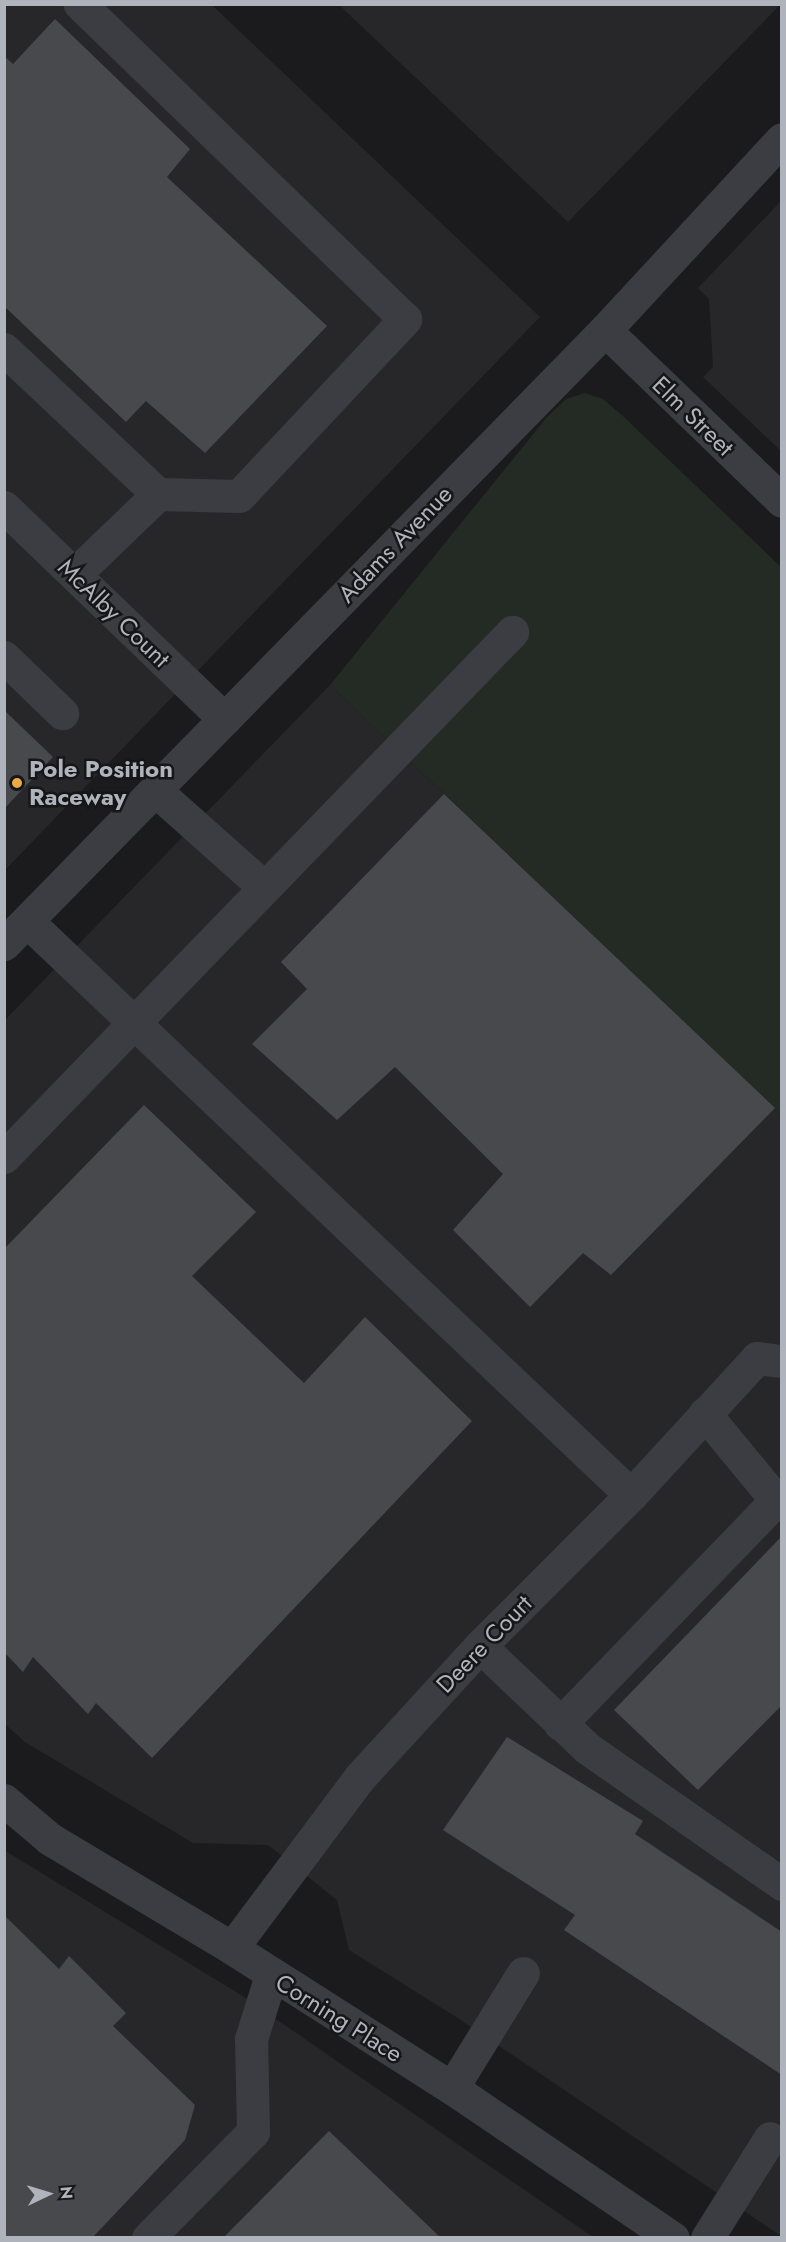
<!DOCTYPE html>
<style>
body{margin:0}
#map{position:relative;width:786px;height:2242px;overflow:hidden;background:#1b1b1d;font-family:Jost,sans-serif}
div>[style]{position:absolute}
.built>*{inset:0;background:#27272a}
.green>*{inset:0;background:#232b24}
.building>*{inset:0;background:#48494d}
.minor>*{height:33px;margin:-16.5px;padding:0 16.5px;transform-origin:16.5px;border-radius:16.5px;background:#3c3d42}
.dots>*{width:16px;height:16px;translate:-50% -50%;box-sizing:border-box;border:3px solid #161618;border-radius:50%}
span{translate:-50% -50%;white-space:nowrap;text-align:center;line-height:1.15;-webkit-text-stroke:5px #161618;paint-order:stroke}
.street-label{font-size:24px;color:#aeb3bc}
.poi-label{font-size:24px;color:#aeb3bc;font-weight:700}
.left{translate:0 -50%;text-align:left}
.frame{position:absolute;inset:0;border:6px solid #aeb3bc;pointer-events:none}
.north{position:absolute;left:18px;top:2164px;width:60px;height:60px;-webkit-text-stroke:4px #161618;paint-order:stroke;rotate:86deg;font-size:16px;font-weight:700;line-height:24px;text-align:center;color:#aeb3bc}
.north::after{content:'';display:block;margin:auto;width:21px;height:27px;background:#aeb3bc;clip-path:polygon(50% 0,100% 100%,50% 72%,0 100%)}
</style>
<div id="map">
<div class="built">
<i style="clip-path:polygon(5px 5px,212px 5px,540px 317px,5px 870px)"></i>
<i style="clip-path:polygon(339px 5px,780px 5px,568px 222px)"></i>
<i style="clip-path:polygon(781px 201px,781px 451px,703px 377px,713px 367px,709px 299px,698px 288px)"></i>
<i style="clip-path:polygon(330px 685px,781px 1115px,781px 2236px,453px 2015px,349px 1950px,337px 1900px,268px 1845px,193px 1843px,25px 1742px,5px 1724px,5px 1020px)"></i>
<i style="clip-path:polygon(4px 1850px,241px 1995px,593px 2237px,5px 2237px)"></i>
</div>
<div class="green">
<i style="clip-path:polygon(585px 393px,603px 399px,624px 417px,781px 567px,781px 1115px,330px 685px,547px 417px,566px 399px)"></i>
</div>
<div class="building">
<i style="clip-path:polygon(55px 19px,190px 149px,167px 177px,327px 326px,205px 453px,146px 401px,126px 422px,4px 306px,4px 56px,13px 64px)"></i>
<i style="clip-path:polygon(4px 710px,53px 757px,4px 809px)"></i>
<i style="clip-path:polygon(444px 794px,775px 1108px,611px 1275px,583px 1253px,530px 1307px,453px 1230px,503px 1174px,395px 1067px,337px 1120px,252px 1044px,307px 989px,281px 962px)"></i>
<i style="clip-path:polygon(144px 1105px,256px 1212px,192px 1276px,304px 1383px,365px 1317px,472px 1421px,152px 1758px,96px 1703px,88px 1714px,33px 1657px,23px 1672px,4px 1652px,4px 1249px)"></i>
<i style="clip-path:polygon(782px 1536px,782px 1705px,698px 1790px,614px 1710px)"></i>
<i style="clip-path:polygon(507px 1737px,643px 1821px,635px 1834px,782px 1932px,782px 2075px,564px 1930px,575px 1915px,443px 1830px)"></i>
<i style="clip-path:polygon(4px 1915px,59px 1969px,69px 1956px,126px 2013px,113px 2026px,195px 2105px,185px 2140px,92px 2238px,4px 2238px)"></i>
<i style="clip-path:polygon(329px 2131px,441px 2238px,223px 2238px)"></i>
</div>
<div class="minor">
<i style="left:605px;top:330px;width:246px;rotate:44deg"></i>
<i style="left:4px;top:349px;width:212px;rotate:43.3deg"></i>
<i style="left:4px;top:507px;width:306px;rotate:43.9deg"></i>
<i style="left:75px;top:574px;width:115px;rotate:-43.9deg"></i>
<i style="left:158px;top:494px;width:81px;rotate:1.4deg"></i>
<i style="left:239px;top:496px;width:243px;rotate:-46.8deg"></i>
<i style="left:405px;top:319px;width:453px;rotate:-135.9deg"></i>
<i style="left:4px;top:657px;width:81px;rotate:44deg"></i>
<i style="left:155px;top:790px;width:146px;rotate:41.7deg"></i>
<i style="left:27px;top:921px;width:833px;rotate:43.54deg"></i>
<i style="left:4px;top:944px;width:859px;rotate:-45.61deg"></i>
<i style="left:605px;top:330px;width:260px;rotate:-47.2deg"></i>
<i style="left:4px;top:1157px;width:731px;rotate:-45.94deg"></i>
<i style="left:480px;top:1646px;width:148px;rotate:43.6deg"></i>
<i style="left:587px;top:1748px;width:238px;rotate:34.9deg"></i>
<i style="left:560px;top:1724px;width:311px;rotate:-46deg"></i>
<i style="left:776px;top:1500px;width:112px;rotate:-129.5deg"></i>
<i style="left:4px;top:1800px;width:60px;rotate:40.3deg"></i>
<i style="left:50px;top:1839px;width:212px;rotate:30.9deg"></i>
<i style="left:232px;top:1948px;width:261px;rotate:32.5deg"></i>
<i style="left:452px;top:2088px;width:267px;rotate:34.2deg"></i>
<i style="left:232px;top:1948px;width:214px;rotate:-53.2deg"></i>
<i style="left:360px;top:1777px;width:178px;rotate:-47.5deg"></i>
<i style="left:480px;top:1646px;width:214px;rotate:-45deg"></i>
<i style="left:631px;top:1495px;width:186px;rotate:-47.4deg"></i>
<i style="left:757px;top:1358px;width:25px;rotate:7deg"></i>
<i style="left:452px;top:2088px;width:135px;rotate:-58.3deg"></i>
<i style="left:148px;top:2238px;width:149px;rotate:-45.3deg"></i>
<i style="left:253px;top:2132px;width:93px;rotate:-91.2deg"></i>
<i style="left:251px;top:2039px;width:67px;rotate:-72.6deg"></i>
<i style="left:707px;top:2238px;width:118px;rotate:-57.8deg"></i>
</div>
<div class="dots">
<i style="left:17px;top:783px;background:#eaaa46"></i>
</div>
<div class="street-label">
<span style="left:693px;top:416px;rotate:44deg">Elm Street</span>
<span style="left:395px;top:544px;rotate:-46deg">Adams Avenue</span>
<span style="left:114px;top:613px;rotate:44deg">McAlby Count</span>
<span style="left:484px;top:1644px;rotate:-46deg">Deere Court</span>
<span style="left:339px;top:2018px;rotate:32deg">Corning Place</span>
</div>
<div class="poi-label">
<span class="left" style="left:29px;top:783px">Pole Position<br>Raceway</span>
</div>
<div class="frame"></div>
<div class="north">N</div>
</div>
